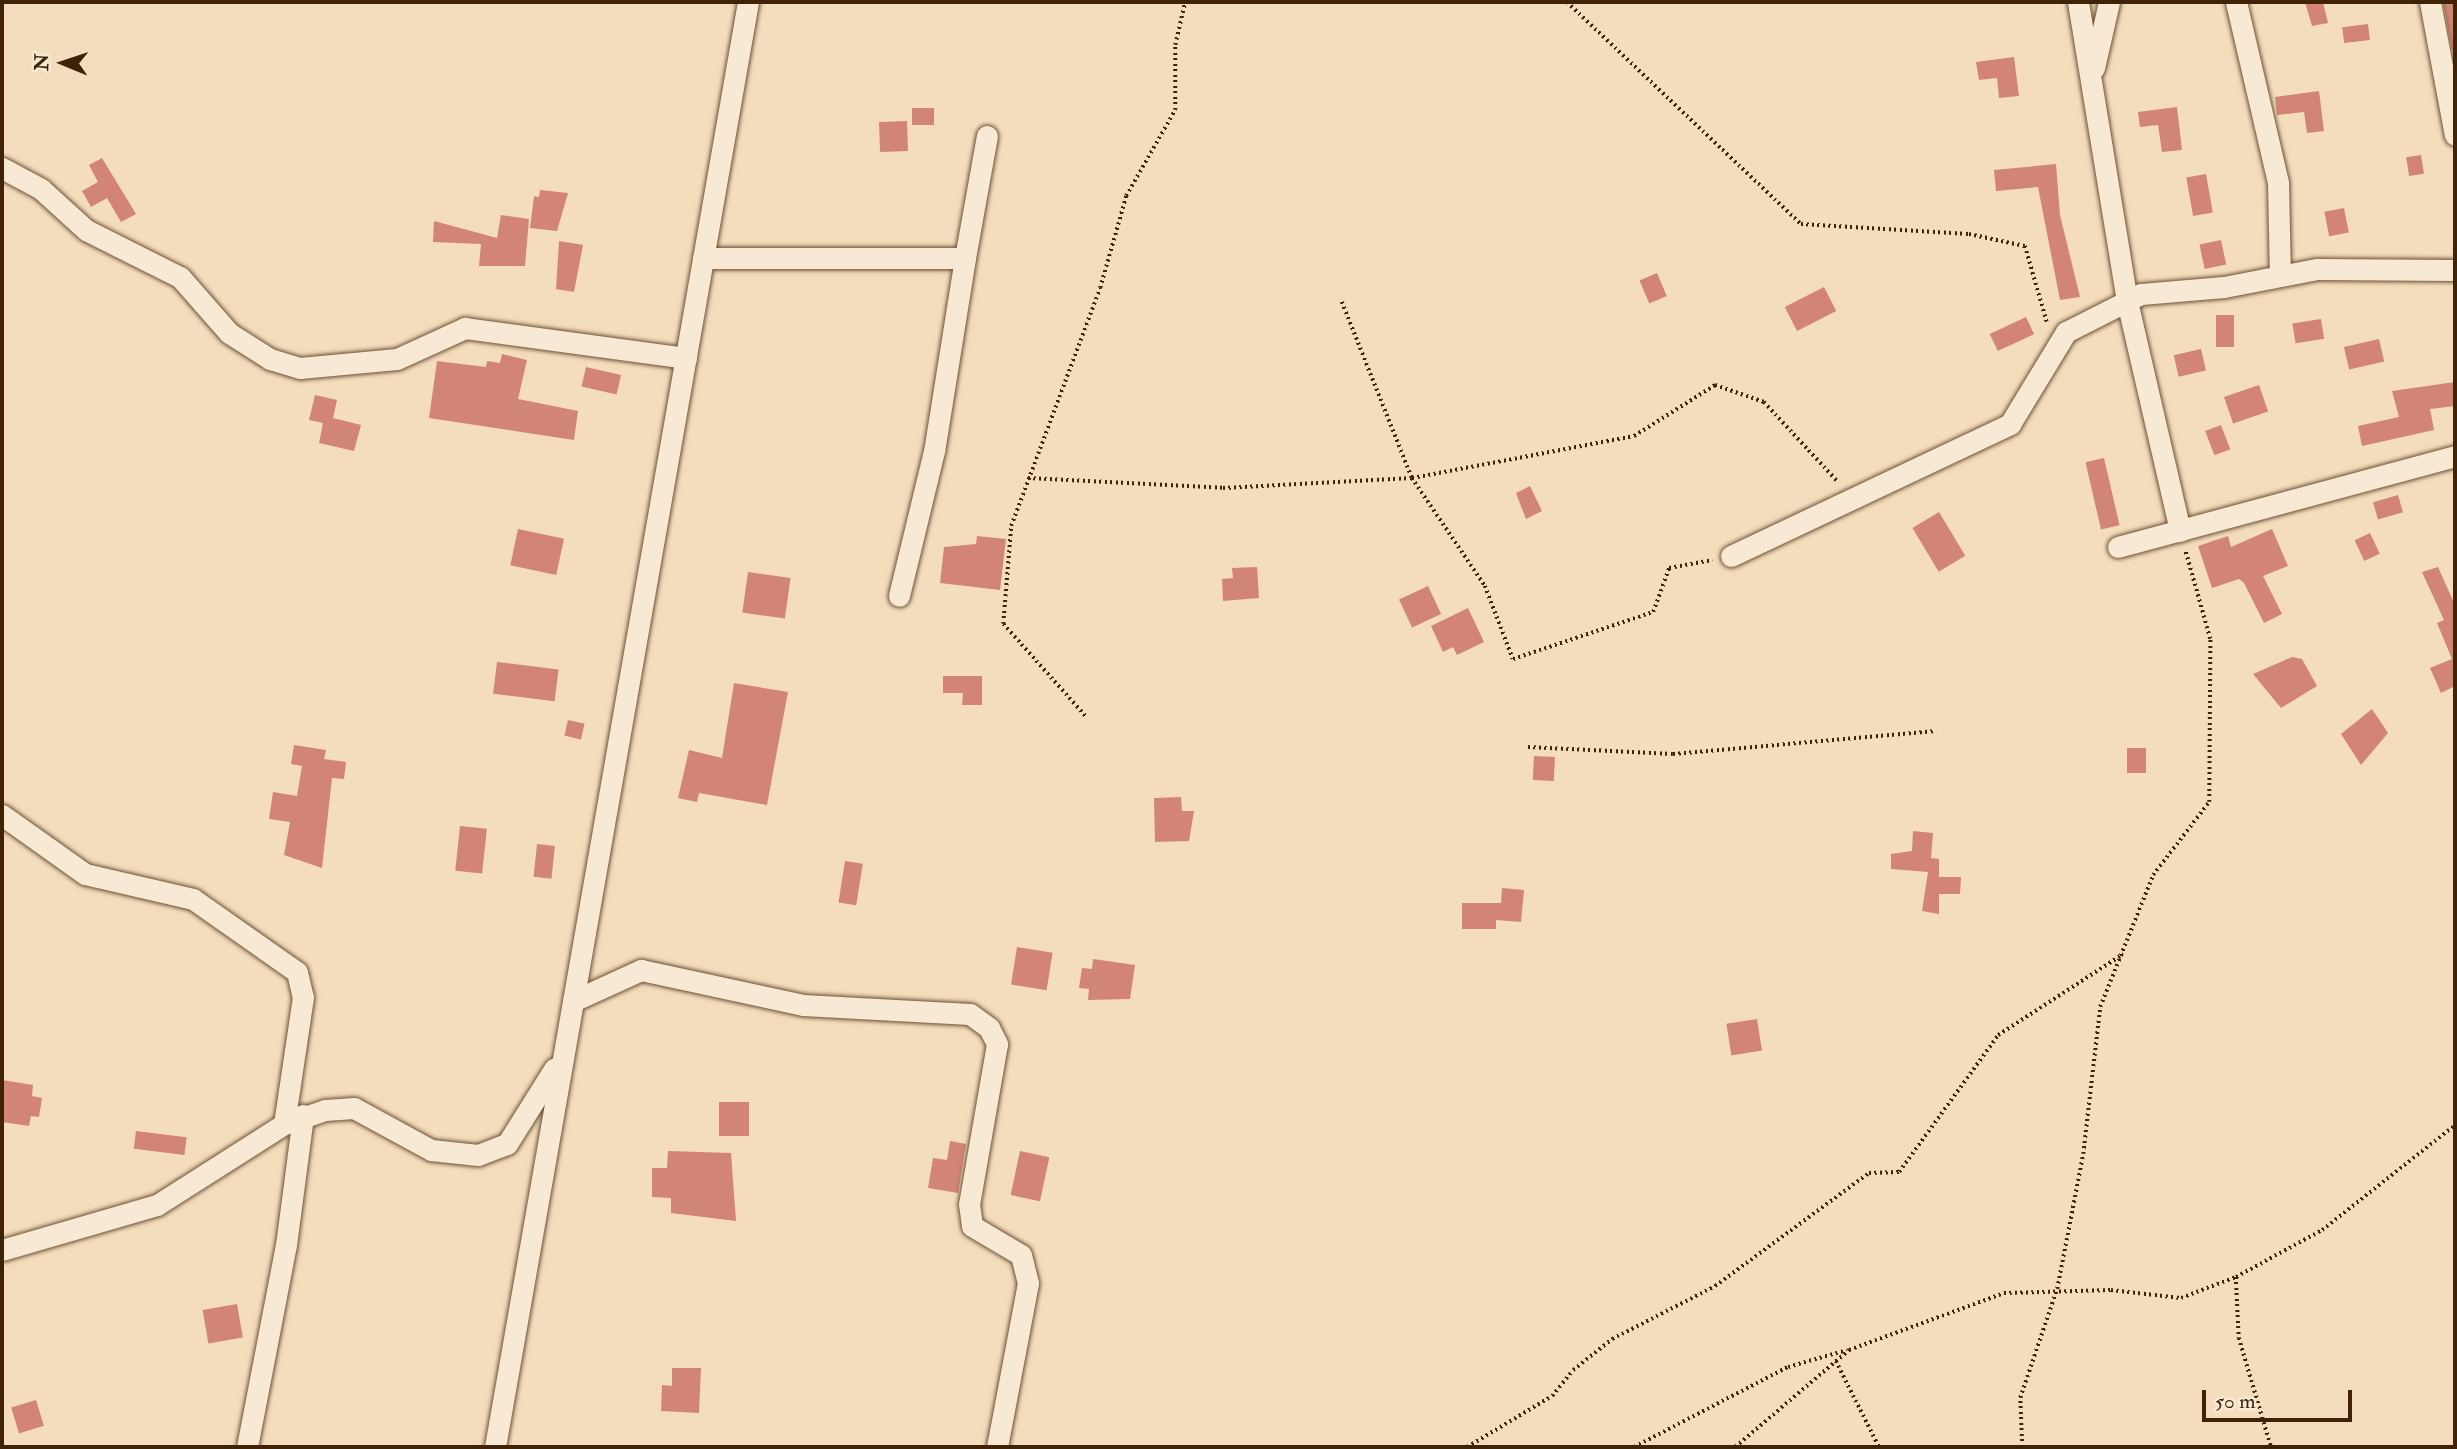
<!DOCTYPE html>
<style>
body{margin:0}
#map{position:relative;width:2457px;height:1449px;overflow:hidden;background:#f4ddbd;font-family:"IM FELL Double Pica",serif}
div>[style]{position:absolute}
.building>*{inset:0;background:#d28574;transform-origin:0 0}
.path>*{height:3.5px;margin-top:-1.75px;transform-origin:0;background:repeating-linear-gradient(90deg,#402207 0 2px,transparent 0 5.5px)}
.roads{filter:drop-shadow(0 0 2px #6d5134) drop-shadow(0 0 2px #6d5134)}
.minor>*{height:21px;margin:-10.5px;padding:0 10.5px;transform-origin:10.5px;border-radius:10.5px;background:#f8e9d4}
span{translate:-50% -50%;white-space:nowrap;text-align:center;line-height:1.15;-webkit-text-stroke:5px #f8e9d4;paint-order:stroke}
.frame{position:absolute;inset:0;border:4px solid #402207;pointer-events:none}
.north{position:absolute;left:28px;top:28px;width:70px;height:70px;-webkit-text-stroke:5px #f8e9d4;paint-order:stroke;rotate:272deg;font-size:19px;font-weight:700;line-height:28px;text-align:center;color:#402207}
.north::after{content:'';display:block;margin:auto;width:24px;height:32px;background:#402207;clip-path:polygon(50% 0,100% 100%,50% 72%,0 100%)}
.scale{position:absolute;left:2202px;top:1390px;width:150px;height:32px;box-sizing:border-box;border:4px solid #402207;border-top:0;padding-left:9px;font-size:21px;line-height:24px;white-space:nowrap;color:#402207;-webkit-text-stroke:5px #f8e9d4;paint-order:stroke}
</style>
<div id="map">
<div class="building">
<i style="clip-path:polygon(2305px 2px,2323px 2px,2328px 23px,2312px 26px)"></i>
<i style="clip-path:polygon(2443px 2px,2455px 2px,2455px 50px,2452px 50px)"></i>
<i style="left:2368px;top:24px;width:16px;height:26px;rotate:83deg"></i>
<i style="clip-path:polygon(2014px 57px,2019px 96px,1999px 98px,1997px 78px,1979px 80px,1976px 62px)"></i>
<i style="clip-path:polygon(2319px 91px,2324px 131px,2307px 133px,2304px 112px,2277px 115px,2275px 97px)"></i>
<i style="clip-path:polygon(2177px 107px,2182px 150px,2162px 152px,2158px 125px,2140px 127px,2138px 112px)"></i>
<i style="left:934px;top:108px;width:17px;height:22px;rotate:90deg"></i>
<i style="left:907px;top:121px;width:30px;height:28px;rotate:88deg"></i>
<i style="left:2421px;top:155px;width:19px;height:15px;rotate:81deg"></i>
<i style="clip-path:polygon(102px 158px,136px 214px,121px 222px,107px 198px,91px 207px,82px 191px,98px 182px,89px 165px)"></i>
<i style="clip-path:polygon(2056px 164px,2060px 215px,2080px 297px,2060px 300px,2038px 187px,1996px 191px,1994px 170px)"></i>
<i style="left:2206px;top:174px;width:39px;height:20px;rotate:80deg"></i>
<i style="clip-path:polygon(540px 190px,568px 193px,557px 231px,530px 228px,534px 196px,539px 197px)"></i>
<i style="left:2344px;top:208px;width:25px;height:20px;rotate:79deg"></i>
<i style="clip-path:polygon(501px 215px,529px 219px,525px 266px,479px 266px,481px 244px,433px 242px,434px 221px,497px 238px)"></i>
<i style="left:2221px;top:240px;width:25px;height:22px;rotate:78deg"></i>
<i style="clip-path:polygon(559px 241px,583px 245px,574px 292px,556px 289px)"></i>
<i style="left:1657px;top:273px;width:25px;height:19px;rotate:67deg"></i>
<i style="left:1824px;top:287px;width:27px;height:44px;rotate:63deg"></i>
<i style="left:2216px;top:315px;width:18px;height:32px"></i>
<i style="left:2026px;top:317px;width:19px;height:40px;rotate:65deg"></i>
<i style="left:2321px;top:319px;width:20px;height:29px;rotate:81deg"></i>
<i style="left:2379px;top:339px;width:23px;height:36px;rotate:77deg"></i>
<i style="left:2201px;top:349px;width:22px;height:28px;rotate:77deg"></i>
<i style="clip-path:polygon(502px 354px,527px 360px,518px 399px,578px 411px,574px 440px,429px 418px,437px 361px,486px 367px,487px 361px,500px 363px)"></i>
<i style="left:586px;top:367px;width:36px;height:20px;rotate:13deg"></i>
<i style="clip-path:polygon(2455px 382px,2455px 406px,2430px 409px,2434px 430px,2362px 446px,2358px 426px,2399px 417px,2392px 391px)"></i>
<i style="left:2259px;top:385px;width:28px;height:37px;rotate:71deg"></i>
<i style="clip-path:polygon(315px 395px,337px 400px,333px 418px,361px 425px,354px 451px,319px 443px,323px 423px,309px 420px)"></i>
<i style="left:2221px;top:425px;width:26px;height:17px;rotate:69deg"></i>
<i style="left:2104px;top:458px;width:69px;height:19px;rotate:77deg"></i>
<i style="clip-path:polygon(1530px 486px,1542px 511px,1526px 519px,1516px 493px)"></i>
<i style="left:2398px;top:495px;width:18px;height:26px;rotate:74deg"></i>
<i style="left:1939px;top:512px;width:51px;height:31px;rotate:59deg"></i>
<i style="left:518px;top:529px;width:47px;height:37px;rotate:12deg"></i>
<i style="clip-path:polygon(2272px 529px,2288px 566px,2263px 576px,2282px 614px,2264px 623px,2244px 583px,2239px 579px,2212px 588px,2198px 546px,2228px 536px,2231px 547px)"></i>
<i style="left:2370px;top:533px;width:23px;height:17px;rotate:65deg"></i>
<i style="clip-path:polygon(977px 536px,1006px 539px,1000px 590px,940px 583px,944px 547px,976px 544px)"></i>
<i style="clip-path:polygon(1257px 567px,1259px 598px,1223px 601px,1222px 579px,1233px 578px,1232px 568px)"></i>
<i style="clip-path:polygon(2438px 567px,2455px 605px,2455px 686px,2441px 693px,2430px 668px,2452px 659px,2437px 623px,2444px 620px,2422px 572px)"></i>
<i style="left:748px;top:572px;width:43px;height:41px;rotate:8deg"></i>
<i style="left:1428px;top:586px;width:31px;height:32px;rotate:65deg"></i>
<i style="clip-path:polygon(1468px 608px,1484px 642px,1457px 655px,1453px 647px,1443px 652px,1431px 626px)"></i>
<i style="clip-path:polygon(2292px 657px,2302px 659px,2317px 686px,2281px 708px,2253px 674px)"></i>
<i style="left:497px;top:662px;width:62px;height:32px;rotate:7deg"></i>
<i style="clip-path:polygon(943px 676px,982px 676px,982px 705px,962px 705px,963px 693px,943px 693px)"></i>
<i style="clip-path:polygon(734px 683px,788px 692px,767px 805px,699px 793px,697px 802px,678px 798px,689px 750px,722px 758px)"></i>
<i style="clip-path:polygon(2372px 709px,2388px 733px,2361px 765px,2341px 734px)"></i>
<i style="left:568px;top:720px;width:17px;height:16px;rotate:13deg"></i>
<i style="clip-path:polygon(294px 745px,326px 750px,324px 759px,346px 762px,344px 779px,332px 778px,322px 868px,284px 855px,290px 822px,269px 819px,273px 792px,297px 796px,302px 766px,291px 764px)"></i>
<i style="left:2127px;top:748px;width:19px;height:25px"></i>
<i style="left:1534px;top:756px;width:21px;height:24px;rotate:3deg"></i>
<i style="clip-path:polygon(1181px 797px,1182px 811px,1194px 811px,1189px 841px,1155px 842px,1154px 798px)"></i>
<i style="left:460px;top:826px;width:27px;height:45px;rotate:6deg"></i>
<i style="clip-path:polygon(1913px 831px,1933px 833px,1931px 858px,1939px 859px,1939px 877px,1961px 877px,1960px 894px,1939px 894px,1939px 914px,1922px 911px,1928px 872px,1891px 869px,1891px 854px,1912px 851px)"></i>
<i style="left:537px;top:844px;width:18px;height:33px;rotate:6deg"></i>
<i style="left:845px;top:861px;width:18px;height:42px;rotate:9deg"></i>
<i style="clip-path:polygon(1502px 888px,1524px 890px,1521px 922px,1496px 920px,1496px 929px,1462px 929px,1462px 903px,1501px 903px)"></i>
<i style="left:1017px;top:947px;width:36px;height:38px;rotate:9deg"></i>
<i style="clip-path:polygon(1093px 959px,1135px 965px,1130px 999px,1088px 1000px,1089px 989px,1079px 988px,1082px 968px,1092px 969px)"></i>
<i style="left:1757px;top:1019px;width:32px;height:31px;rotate:81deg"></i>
<i style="clip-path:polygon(2px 1080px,33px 1085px,32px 1096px,42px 1098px,39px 1117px,31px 1116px,29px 1126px,2px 1122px)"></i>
<i style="left:719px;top:1102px;width:30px;height:34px"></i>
<i style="left:136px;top:1131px;width:51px;height:18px;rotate:7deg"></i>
<i style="clip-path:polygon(950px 1141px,966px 1144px,958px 1193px,928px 1188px,933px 1158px,947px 1160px)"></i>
<i style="clip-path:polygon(668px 1151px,731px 1153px,736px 1221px,671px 1213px,671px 1198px,652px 1197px,652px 1168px,667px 1168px)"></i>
<i style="left:1020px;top:1151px;width:30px;height:45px;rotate:12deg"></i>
<i style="left:237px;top:1304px;width:34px;height:35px;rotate:80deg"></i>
<i style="clip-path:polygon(672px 1368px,701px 1368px,699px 1413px,661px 1411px,662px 1385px,672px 1386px)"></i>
<i style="left:36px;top:1400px;width:27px;height:26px;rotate:73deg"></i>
</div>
<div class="path">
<i style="left:1567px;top:2px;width:323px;rotate:43.5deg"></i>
<i style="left:1801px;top:224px;width:168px;rotate:3.4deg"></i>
<i style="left:1969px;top:234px;width:57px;rotate:12.1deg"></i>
<i style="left:2025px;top:246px;width:79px;rotate:73.9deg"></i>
<i style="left:1342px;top:302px;width:189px;rotate:68.3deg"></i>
<i style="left:1412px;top:478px;width:130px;rotate:55.9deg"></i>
<i style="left:1485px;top:586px;width:78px;rotate:69deg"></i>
<i style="left:1513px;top:659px;width:148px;rotate:-18.6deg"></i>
<i style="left:1653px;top:612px;width:47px;rotate:-70deg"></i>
<i style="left:1669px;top:568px;width:44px;rotate:-10.5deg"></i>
<i style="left:1028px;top:478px;width:195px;rotate:2.9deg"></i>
<i style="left:1223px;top:488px;width:189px;rotate:-3deg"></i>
<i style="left:1412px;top:478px;width:226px;rotate:-10.7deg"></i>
<i style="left:1634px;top:436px;width:96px;rotate:-32.2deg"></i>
<i style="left:1715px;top:385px;width:52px;rotate:19.1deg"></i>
<i style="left:1764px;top:402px;width:110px;rotate:47.2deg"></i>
<i style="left:1085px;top:716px;width:123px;rotate:-131.7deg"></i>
<i style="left:1003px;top:624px;width:98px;rotate:-85.3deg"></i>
<i style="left:1011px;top:526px;width:254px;rotate:-69.5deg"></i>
<i style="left:1100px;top:288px;width:96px;rotate:-74.2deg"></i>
<i style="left:1126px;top:196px;width:99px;rotate:-60.3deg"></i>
<i style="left:1175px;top:110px;width:65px;rotate:-90deg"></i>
<i style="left:1175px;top:45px;width:44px;rotate:-76.9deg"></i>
<i style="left:1528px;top:747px;width:145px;rotate:2.8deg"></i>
<i style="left:1673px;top:754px;width:264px;rotate:-5deg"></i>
<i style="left:2236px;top:1277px;width:61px;rotate:87.2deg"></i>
<i style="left:2239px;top:1338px;width:114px;rotate:73.6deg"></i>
<i style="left:1836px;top:1361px;width:96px;rotate:63.4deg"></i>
<i style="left:1467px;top:1447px;width:99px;rotate:-31deg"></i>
<i style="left:1552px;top:1396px;width:33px;rotate:-51deg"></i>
<i style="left:1573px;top:1370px;width:50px;rotate:-38.5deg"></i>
<i style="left:1612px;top:1339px;width:116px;rotate:-27.2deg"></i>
<i style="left:1715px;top:1286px;width:191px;rotate:-36.3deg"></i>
<i style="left:1869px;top:1173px;width:30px;rotate:-2deg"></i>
<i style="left:1899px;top:1172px;width:169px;rotate:-54.1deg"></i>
<i style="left:1998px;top:1035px;width:149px;rotate:-32.9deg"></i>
<i style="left:1634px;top:1447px;width:174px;rotate:-27.5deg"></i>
<i style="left:1788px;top:1367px;width:61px;rotate:-16.1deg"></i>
<i style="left:1735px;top:1447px;width:150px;rotate:-40.4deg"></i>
<i style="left:1849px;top:1350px;width:165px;rotate:-20.2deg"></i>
<i style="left:2004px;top:1293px;width:107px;rotate:-1.6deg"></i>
<i style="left:2111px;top:1290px;width:70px;rotate:6.5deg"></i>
<i style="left:2181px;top:1298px;width:59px;rotate:-20.9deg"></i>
<i style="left:2236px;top:1277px;width:98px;rotate:-28.7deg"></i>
<i style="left:2322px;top:1230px;width:169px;rotate:-38.3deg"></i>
<i style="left:2022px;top:1447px;width:49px;rotate:-92.3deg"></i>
<i style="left:2020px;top:1398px;width:115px;rotate:-71.3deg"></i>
<i style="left:2057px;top:1289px;width:137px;rotate:-79.1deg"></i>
<i style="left:2083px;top:1154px;width:148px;rotate:-83.4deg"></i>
<i style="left:2100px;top:1007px;width:142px;rotate:-68.1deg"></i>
<i style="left:2153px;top:875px;width:92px;rotate:-52.5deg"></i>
<i style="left:2209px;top:802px;width:163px;rotate:-89.6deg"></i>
<i style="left:2210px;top:639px;width:92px;rotate:-105.7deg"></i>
</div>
<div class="roads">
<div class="minor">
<i style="left:2078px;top:2px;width:303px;rotate:80.7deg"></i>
<i style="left:2127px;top:301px;width:236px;rotate:77deg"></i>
<i style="left:2236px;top:2px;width:186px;rotate:76.9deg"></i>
<i style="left:2278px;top:183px;width:92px;rotate:88.8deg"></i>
<i style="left:2430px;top:2px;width:135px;rotate:79.4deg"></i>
<i style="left:2094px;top:68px;width:68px;rotate:-77.2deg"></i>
<i style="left:2px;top:168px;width:44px;rotate:28.3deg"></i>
<i style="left:41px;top:189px;width:61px;rotate:42.3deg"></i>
<i style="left:86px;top:230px;width:105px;rotate:26.6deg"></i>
<i style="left:180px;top:277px;width:74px;rotate:48.8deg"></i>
<i style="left:229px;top:333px;width:49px;rotate:32.4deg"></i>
<i style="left:270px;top:359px;width:31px;rotate:17deg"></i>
<i style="left:300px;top:368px;width:97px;rotate:-5.3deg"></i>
<i style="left:397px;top:359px;width:75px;rotate:-24.5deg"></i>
<i style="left:465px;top:328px;width:223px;rotate:7.7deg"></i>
<i style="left:703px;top:258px;width:262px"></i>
<i style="left:965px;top:258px;width:195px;rotate:99.1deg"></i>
<i style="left:934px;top:451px;width:149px;rotate:103.6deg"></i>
<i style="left:965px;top:258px;width:124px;rotate:-79.8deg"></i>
<i style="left:2118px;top:547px;width:349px;rotate:-15.1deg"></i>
<i style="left:1731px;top:556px;width:309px;rotate:-25.3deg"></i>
<i style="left:2010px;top:424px;width:108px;rotate:-58.7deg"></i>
<i style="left:2066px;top:332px;width:84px;rotate:-26.9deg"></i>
<i style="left:2141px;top:294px;width:83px;rotate:-4.8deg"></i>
<i style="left:2224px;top:287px;width:95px;rotate:-11deg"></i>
<i style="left:2317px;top:269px;width:138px;rotate:0.4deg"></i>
<i style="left:2px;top:815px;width:102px;rotate:35.4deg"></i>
<i style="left:85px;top:874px;width:111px;rotate:13deg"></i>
<i style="left:193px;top:899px;width:127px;rotate:35.1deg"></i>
<i style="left:297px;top:972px;width:26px;rotate:77deg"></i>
<i style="left:303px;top:997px;width:128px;rotate:98.5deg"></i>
<i style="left:573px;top:1001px;width:75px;rotate:-24.5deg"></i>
<i style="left:641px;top:970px;width:166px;rotate:12.2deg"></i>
<i style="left:803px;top:1005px;width:167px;rotate:3.1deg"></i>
<i style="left:970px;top:1014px;width:24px;rotate:36deg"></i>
<i style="left:989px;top:1028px;width:18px;rotate:63deg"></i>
<i style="left:997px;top:1044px;width:162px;rotate:99.9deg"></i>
<i style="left:969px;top:1204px;width:22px;rotate:82deg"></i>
<i style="left:972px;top:1226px;width:57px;rotate:30.6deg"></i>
<i style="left:1021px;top:1255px;width:29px;rotate:76deg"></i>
<i style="left:1028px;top:1283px;width:167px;rotate:100.7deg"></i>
<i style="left:2px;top:1250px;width:161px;rotate:-16.2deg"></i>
<i style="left:157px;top:1205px;width:151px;rotate:-32.5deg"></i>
<i style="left:284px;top:1124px;width:43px;rotate:-18.9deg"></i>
<i style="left:325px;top:1110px;width:29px;rotate:-4deg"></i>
<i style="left:354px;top:1108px;width:88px;rotate:28.6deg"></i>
<i style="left:431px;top:1150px;width:47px;rotate:6.1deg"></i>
<i style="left:478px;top:1155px;width:31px;rotate:-21deg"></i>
<i style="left:507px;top:1144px;width:89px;rotate:-57.9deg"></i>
<i style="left:247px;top:1447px;width:206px;rotate:-79.1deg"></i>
<i style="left:286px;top:1245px;width:131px;rotate:-82.5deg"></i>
<i style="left:495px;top:1447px;width:1467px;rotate:-80.07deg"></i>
</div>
</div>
<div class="frame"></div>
<div class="north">N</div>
<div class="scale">50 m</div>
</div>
